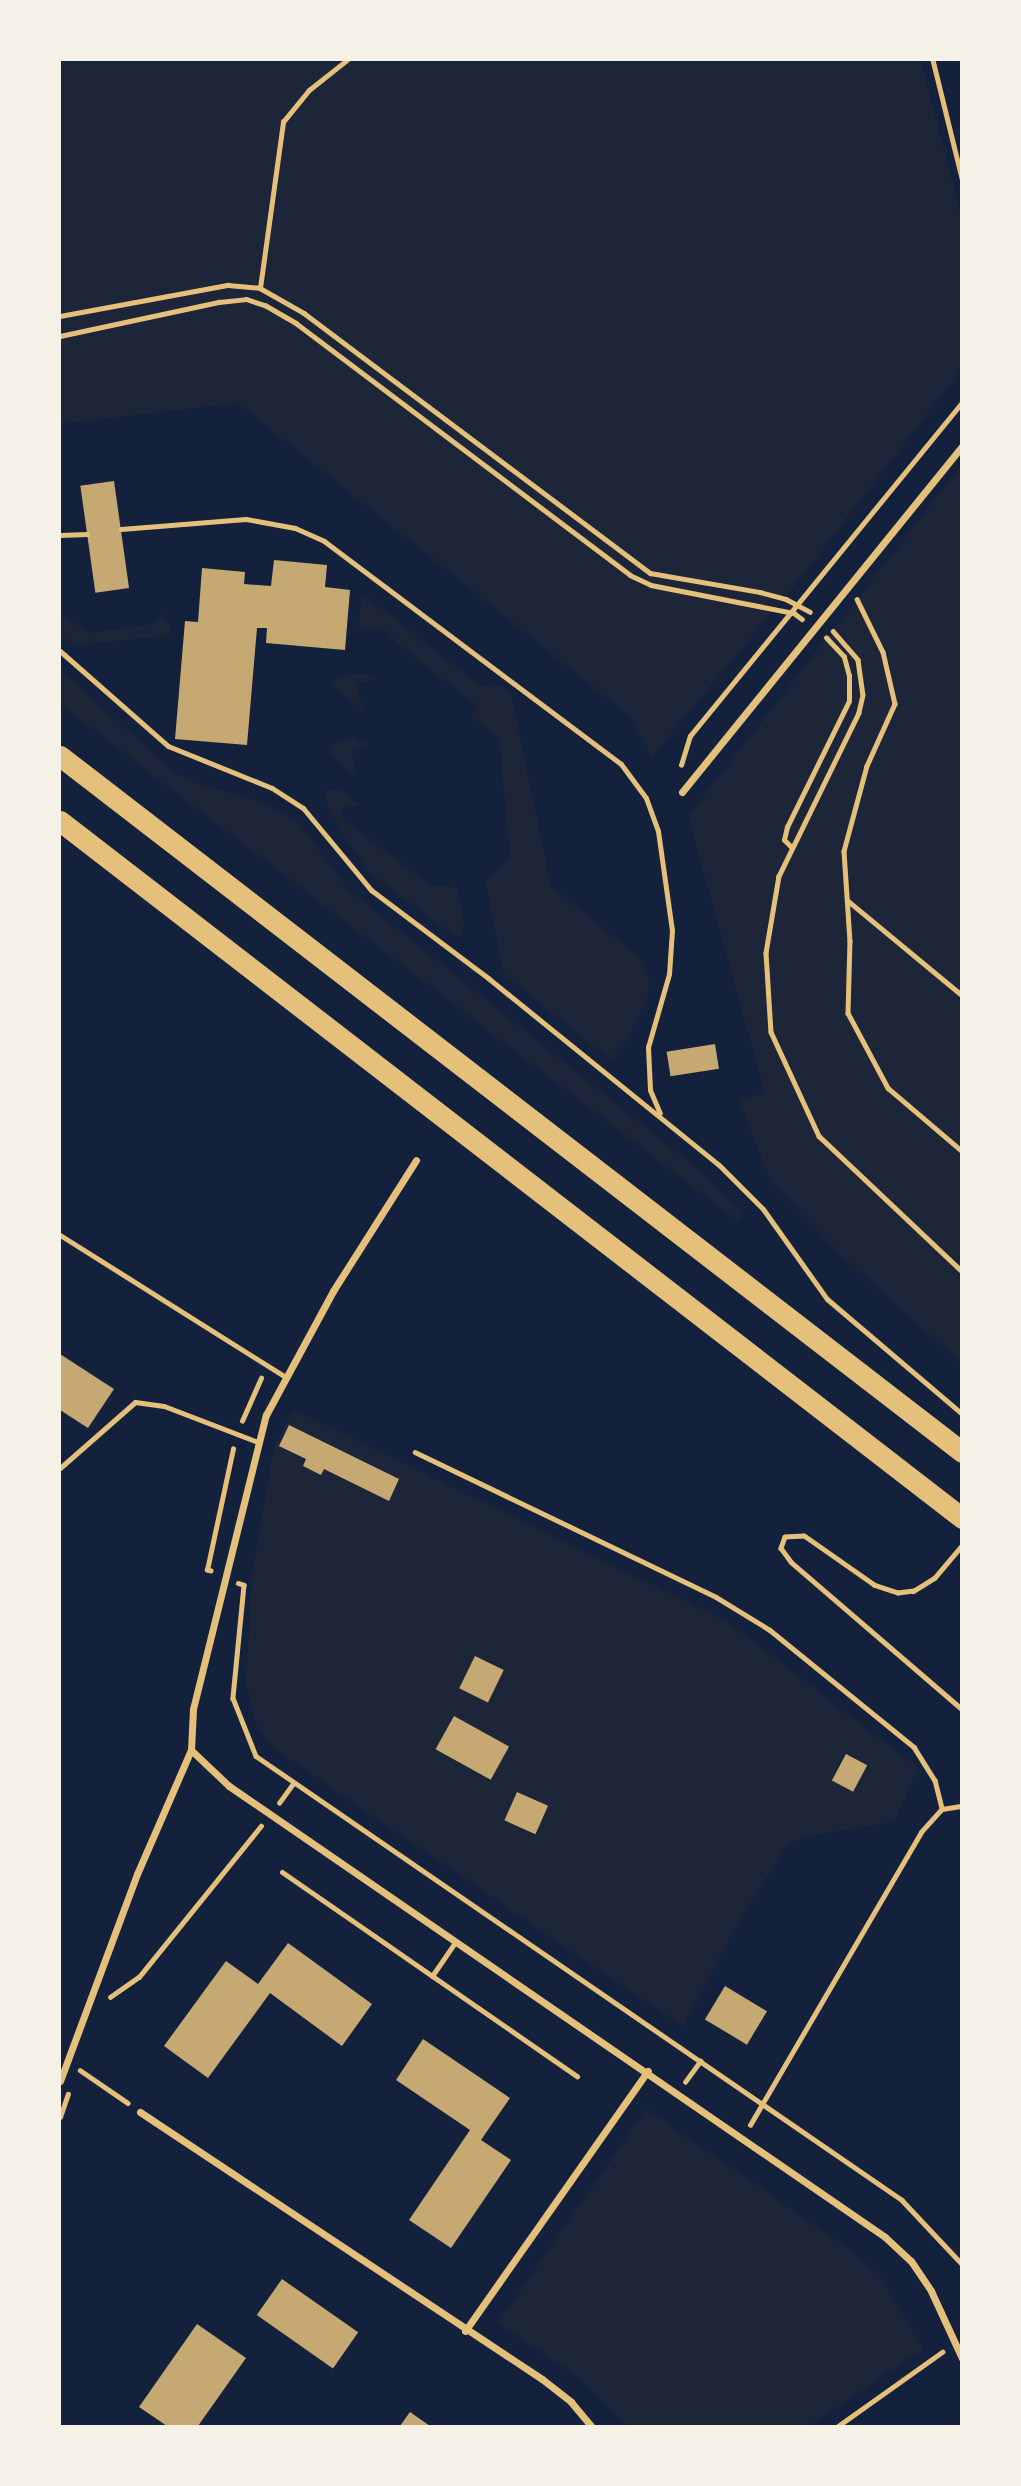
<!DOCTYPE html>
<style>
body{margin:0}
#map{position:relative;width:1021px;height:2486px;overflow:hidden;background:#14213d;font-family:Roboto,sans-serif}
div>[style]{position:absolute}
.green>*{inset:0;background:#1d2539}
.building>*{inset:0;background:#c6a872;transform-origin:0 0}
.path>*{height:4.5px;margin:-2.25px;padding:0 2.25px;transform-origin:2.25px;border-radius:2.25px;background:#e5c07b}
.service>*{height:5px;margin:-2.5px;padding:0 2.5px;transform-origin:2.5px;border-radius:2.5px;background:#e5c07b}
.minor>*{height:7px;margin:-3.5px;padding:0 3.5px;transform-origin:3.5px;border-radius:3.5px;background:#e5c07b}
.motorway>*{height:21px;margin:-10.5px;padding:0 10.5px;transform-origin:10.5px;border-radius:10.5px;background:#e5c07b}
span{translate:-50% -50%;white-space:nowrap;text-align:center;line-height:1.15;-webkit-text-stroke:6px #f6f1e7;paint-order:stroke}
.frame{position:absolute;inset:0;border:61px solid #f6f1e7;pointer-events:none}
</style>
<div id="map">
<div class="green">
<i style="clip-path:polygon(60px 60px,921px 60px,961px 218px,961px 370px,802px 576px,652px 757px,631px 717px,238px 403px,60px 424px)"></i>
<i style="clip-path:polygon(961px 466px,961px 1363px,841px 1255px,770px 1180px,739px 1099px,765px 1093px,688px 816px)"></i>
<i style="clip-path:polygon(367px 597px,478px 685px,503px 686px,511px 694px,551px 886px,638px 957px,649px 977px,648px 996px,627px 1040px,610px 1060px,503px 973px,486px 881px,510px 857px,499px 737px,471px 717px,478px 706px,398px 644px,386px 630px,359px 630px,361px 599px)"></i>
<i style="clip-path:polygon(60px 612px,90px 633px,153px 624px,161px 614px,171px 626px,171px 635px,78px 645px,60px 636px)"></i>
<i style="clip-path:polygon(60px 669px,170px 769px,190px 781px,266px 804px,296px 819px,349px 890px,696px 1168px,744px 1213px,738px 1221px,60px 704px)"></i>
<i style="clip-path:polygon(363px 673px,376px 679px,357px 683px,363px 711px,333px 685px,339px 676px)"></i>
<i style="clip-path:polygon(352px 737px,370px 745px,352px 750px,356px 777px,329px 752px,334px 743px)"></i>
<i style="clip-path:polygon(324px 789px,341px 790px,360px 805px,342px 808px,344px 820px,432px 886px,457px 887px,464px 922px,461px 935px,454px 936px,371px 874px,345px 838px,325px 800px)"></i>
<i style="clip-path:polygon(293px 1409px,726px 1621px,918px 1768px,894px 1822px,805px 1837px,788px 1844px,735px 1928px,683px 2027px,276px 1750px,257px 1727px,246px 1683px,252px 1575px,273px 1451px)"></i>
<i style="clip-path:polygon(646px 2109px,852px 2251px,879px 2275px,923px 2349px,808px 2426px,626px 2426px,579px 2377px,498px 2323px)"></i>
</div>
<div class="building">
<i style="left:114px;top:481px;width:108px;height:34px;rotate:82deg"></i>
<i style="clip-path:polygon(274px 560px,327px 565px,325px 587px,350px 590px,345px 650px,266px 643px,267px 628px,257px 628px,247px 745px,175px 739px,185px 621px,198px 622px,202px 568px,245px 572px,244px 584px,271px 586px)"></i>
<i style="left:715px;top:1044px;width:25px;height:49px;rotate:81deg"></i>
<i style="clip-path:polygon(60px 1354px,114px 1389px,88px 1428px,60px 1410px)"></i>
<i style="clip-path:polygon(289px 1425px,399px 1479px,389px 1501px,324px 1469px,321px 1475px,303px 1466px,306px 1459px,279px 1446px)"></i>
<i style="left:475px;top:1656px;width:32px;height:36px;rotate:26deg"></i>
<i style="left:454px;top:1716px;width:63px;height:38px;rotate:29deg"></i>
<i style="left:846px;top:1754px;width:24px;height:30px;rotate:28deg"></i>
<i style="left:517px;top:1792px;width:34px;height:31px;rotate:24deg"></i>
<i style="clip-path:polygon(288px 1943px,372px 2004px,342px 2046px,270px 1993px,208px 2078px,164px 2046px,226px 1961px,258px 1984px)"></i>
<i style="left:725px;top:1986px;width:49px;height:39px;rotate:31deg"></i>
<i style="clip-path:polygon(423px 2039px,510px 2098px,481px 2140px,511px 2160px,451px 2248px,409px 2220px,470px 2130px,396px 2080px)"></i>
<i style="left:282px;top:2279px;width:93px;height:44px;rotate:35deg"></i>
<i style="clip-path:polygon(197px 2324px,246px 2358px,198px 2426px,167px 2426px,139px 2407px)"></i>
<i style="clip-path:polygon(410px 2412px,430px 2426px,400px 2426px)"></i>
</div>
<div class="path">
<i style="left:933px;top:60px;width:122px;rotate:76.2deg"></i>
<i style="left:260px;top:288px;width:168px;rotate:-82.1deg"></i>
<i style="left:283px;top:122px;width:41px;rotate:-50.9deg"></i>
<i style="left:309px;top:90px;width:48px;rotate:-38.3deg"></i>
<i style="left:60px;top:316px;width:171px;rotate:-10.5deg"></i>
<i style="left:228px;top:285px;width:32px;rotate:5deg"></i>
<i style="left:260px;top:288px;width:51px;rotate:29.6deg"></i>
<i style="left:304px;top:313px;width:433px;rotate:36.9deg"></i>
<i style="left:650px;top:573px;width:112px;rotate:9.8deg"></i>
<i style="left:760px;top:592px;width:27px;rotate:15deg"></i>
<i style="left:786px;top:599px;width:27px;rotate:28deg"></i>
<i style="left:60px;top:336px;width:163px;rotate:-12.1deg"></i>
<i style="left:219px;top:302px;width:27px;rotate:-6deg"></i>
<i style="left:246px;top:299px;width:20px;rotate:18deg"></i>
<i style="left:265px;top:305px;width:36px;rotate:30deg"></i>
<i style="left:296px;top:323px;width:418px;rotate:37deg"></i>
<i style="left:630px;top:575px;width:23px;rotate:25deg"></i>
<i style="left:651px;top:585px;width:146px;rotate:11.1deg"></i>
<i style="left:794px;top:613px;width:10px;rotate:37deg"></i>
<i style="left:857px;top:599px;width:59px;rotate:63.9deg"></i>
<i style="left:883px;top:652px;width:53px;rotate:77deg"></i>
<i style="left:895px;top:704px;width:68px;rotate:114.3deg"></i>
<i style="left:867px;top:766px;width:88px;rotate:105.1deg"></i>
<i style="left:844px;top:851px;width:90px;rotate:86.2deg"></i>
<i style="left:850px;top:941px;width:72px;rotate:91.6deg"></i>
<i style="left:848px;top:1013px;width:85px;rotate:61.9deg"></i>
<i style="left:888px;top:1088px;width:97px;rotate:40.4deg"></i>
<i style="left:833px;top:631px;width:38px;rotate:49deg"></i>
<i style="left:858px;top:660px;width:35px;rotate:82deg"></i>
<i style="left:863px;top:695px;width:18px;rotate:103deg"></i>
<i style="left:859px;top:713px;width:182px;rotate:116.1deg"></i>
<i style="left:779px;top:876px;width:78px;rotate:99.6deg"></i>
<i style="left:766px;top:953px;width:79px;rotate:86.4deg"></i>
<i style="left:771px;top:1032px;width:115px;rotate:65.2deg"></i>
<i style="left:819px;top:1136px;width:197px;rotate:43.4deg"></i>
<i style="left:681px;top:765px;width:30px;rotate:-73deg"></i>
<i style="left:690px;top:736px;width:431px;rotate:-50.8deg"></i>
<i style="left:792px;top:848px;width:11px;rotate:-135deg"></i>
<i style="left:784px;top:840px;width:13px;rotate:-77deg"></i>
<i style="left:787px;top:827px;width:140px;rotate:-63.8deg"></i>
<i style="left:849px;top:701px;width:25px;rotate:-90deg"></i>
<i style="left:849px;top:676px;width:20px;rotate:-105deg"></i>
<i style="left:844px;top:657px;width:26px;rotate:-133deg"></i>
<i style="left:847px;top:900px;width:149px;rotate:39.6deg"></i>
<i style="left:242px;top:1421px;width:47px;rotate:-66.2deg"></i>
<i style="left:415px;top:1452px;width:334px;rotate:25.7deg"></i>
<i style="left:716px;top:1597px;width:63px;rotate:31.4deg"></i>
<i style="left:770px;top:1630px;width:186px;rotate:39.1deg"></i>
<i style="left:914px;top:1747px;width:39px;rotate:58deg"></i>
<i style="left:935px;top:1780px;width:30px;rotate:76deg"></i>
<i style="left:962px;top:1546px;width:42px;rotate:130.2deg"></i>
<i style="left:935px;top:1578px;width:25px;rotate:148deg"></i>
<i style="left:914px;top:1591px;width:16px;rotate:173deg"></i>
<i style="left:898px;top:1593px;width:25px;rotate:-162deg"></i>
<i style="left:874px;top:1585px;width:85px;rotate:-145deg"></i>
<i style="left:804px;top:1536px;width:19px;rotate:177deg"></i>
<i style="left:785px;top:1537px;width:12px;rotate:110deg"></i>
<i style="left:781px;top:1548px;width:17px;rotate:54deg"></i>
<i style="left:791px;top:1562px;width:225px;rotate:40.7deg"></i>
<i style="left:211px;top:1571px;width:4px;rotate:-166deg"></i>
<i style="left:207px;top:1570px;width:124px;rotate:-77.9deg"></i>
<i style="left:238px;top:1583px;width:6px;rotate:18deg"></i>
<i style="left:244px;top:1585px;width:114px;rotate:95.6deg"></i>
<i style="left:233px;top:1698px;width:62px;rotate:68.4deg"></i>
<i style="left:256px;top:1756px;width:784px;rotate:34.5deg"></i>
<i style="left:902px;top:2200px;width:88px;rotate:46.8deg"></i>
<i style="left:279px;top:1803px;width:24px;rotate:-54deg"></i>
<i style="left:110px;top:1997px;width:35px;rotate:-35deg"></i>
<i style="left:139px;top:1977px;width:194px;rotate:-51.1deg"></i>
<i style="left:80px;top:2070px;width:58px;rotate:34.5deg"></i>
<i style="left:685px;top:2082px;width:26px;rotate:-54deg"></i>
<i style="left:60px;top:2117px;width:24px;rotate:-71deg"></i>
<i style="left:750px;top:2125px;width:339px;rotate:-59.7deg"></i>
<i style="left:921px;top:1832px;width:31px;rotate:-48deg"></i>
<i style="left:942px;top:1809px;width:20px;rotate:-9deg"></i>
<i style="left:838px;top:2426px;width:128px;rotate:-35.4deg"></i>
</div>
<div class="service">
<i style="left:121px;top:529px;width:125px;rotate:-4.6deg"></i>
<i style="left:246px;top:519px;width:50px;rotate:10.4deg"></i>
<i style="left:295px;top:528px;width:32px;rotate:24deg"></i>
<i style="left:324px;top:541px;width:371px;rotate:36.9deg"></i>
<i style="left:621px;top:764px;width:42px;rotate:53.7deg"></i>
<i style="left:646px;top:798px;width:35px;rotate:70deg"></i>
<i style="left:658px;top:831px;width:100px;rotate:82deg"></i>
<i style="left:672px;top:930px;width:44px;rotate:93.9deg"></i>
<i style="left:669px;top:974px;width:76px;rotate:106deg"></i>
<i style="left:648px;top:1047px;width:43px;rotate:87.3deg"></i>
<i style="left:650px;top:1090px;width:25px;rotate:67deg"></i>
<i style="left:60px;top:535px;width:27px;rotate:-2deg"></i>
<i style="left:60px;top:651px;width:144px;rotate:41.3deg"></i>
<i style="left:168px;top:746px;width:112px;rotate:22deg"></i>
<i style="left:272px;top:788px;width:37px;rotate:33deg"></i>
<i style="left:303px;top:808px;width:107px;rotate:50.3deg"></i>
<i style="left:371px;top:890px;width:146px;rotate:36.9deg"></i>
<i style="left:488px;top:978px;width:297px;rotate:39deg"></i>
<i style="left:719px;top:1165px;width:62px;rotate:45deg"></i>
<i style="left:763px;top:1209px;width:110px;rotate:54.6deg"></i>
<i style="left:827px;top:1299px;width:177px;rotate:40.4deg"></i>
<i style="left:60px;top:1235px;width:265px;rotate:32.2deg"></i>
<i style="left:60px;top:1468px;width:100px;rotate:-41.3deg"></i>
<i style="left:135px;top:1402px;width:29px;rotate:8deg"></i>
<i style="left:164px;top:1406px;width:101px;rotate:21deg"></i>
<i style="left:282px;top:1872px;width:359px;rotate:34.7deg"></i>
<i style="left:432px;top:1976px;width:42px;rotate:-55.6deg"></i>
</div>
<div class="minor">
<i style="left:682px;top:792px;width:445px;rotate:-51deg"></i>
<i style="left:191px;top:1750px;width:52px;rotate:43.5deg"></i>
<i style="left:229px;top:1786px;width:796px;rotate:34.51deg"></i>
<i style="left:885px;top:2237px;width:35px;rotate:43deg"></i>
<i style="left:911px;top:2261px;width:36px;rotate:56deg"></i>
<i style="left:931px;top:2291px;width:74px;rotate:65.2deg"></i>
<i style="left:60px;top:2081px;width:221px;rotate:-69.6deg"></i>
<i style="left:137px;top:1874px;width:135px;rotate:-66.5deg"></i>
<i style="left:191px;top:1750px;width:41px;rotate:-87.2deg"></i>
<i style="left:193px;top:1709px;width:303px;rotate:-76.1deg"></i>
<i style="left:266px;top:1415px;width:141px;rotate:-61.6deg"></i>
<i style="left:333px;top:1291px;width:155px;rotate:-57.6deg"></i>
<i style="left:140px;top:2112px;width:483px;rotate:33.6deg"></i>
<i style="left:542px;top:2379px;width:37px;rotate:38deg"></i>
<i style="left:571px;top:2402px;width:31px;rotate:50deg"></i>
<i style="left:465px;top:2331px;width:318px;rotate:-54.9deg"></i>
</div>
<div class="motorway">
<i style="left:60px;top:756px;width:1139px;rotate:37.65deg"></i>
<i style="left:60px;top:821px;width:1140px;rotate:37.69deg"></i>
</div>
<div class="frame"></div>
</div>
